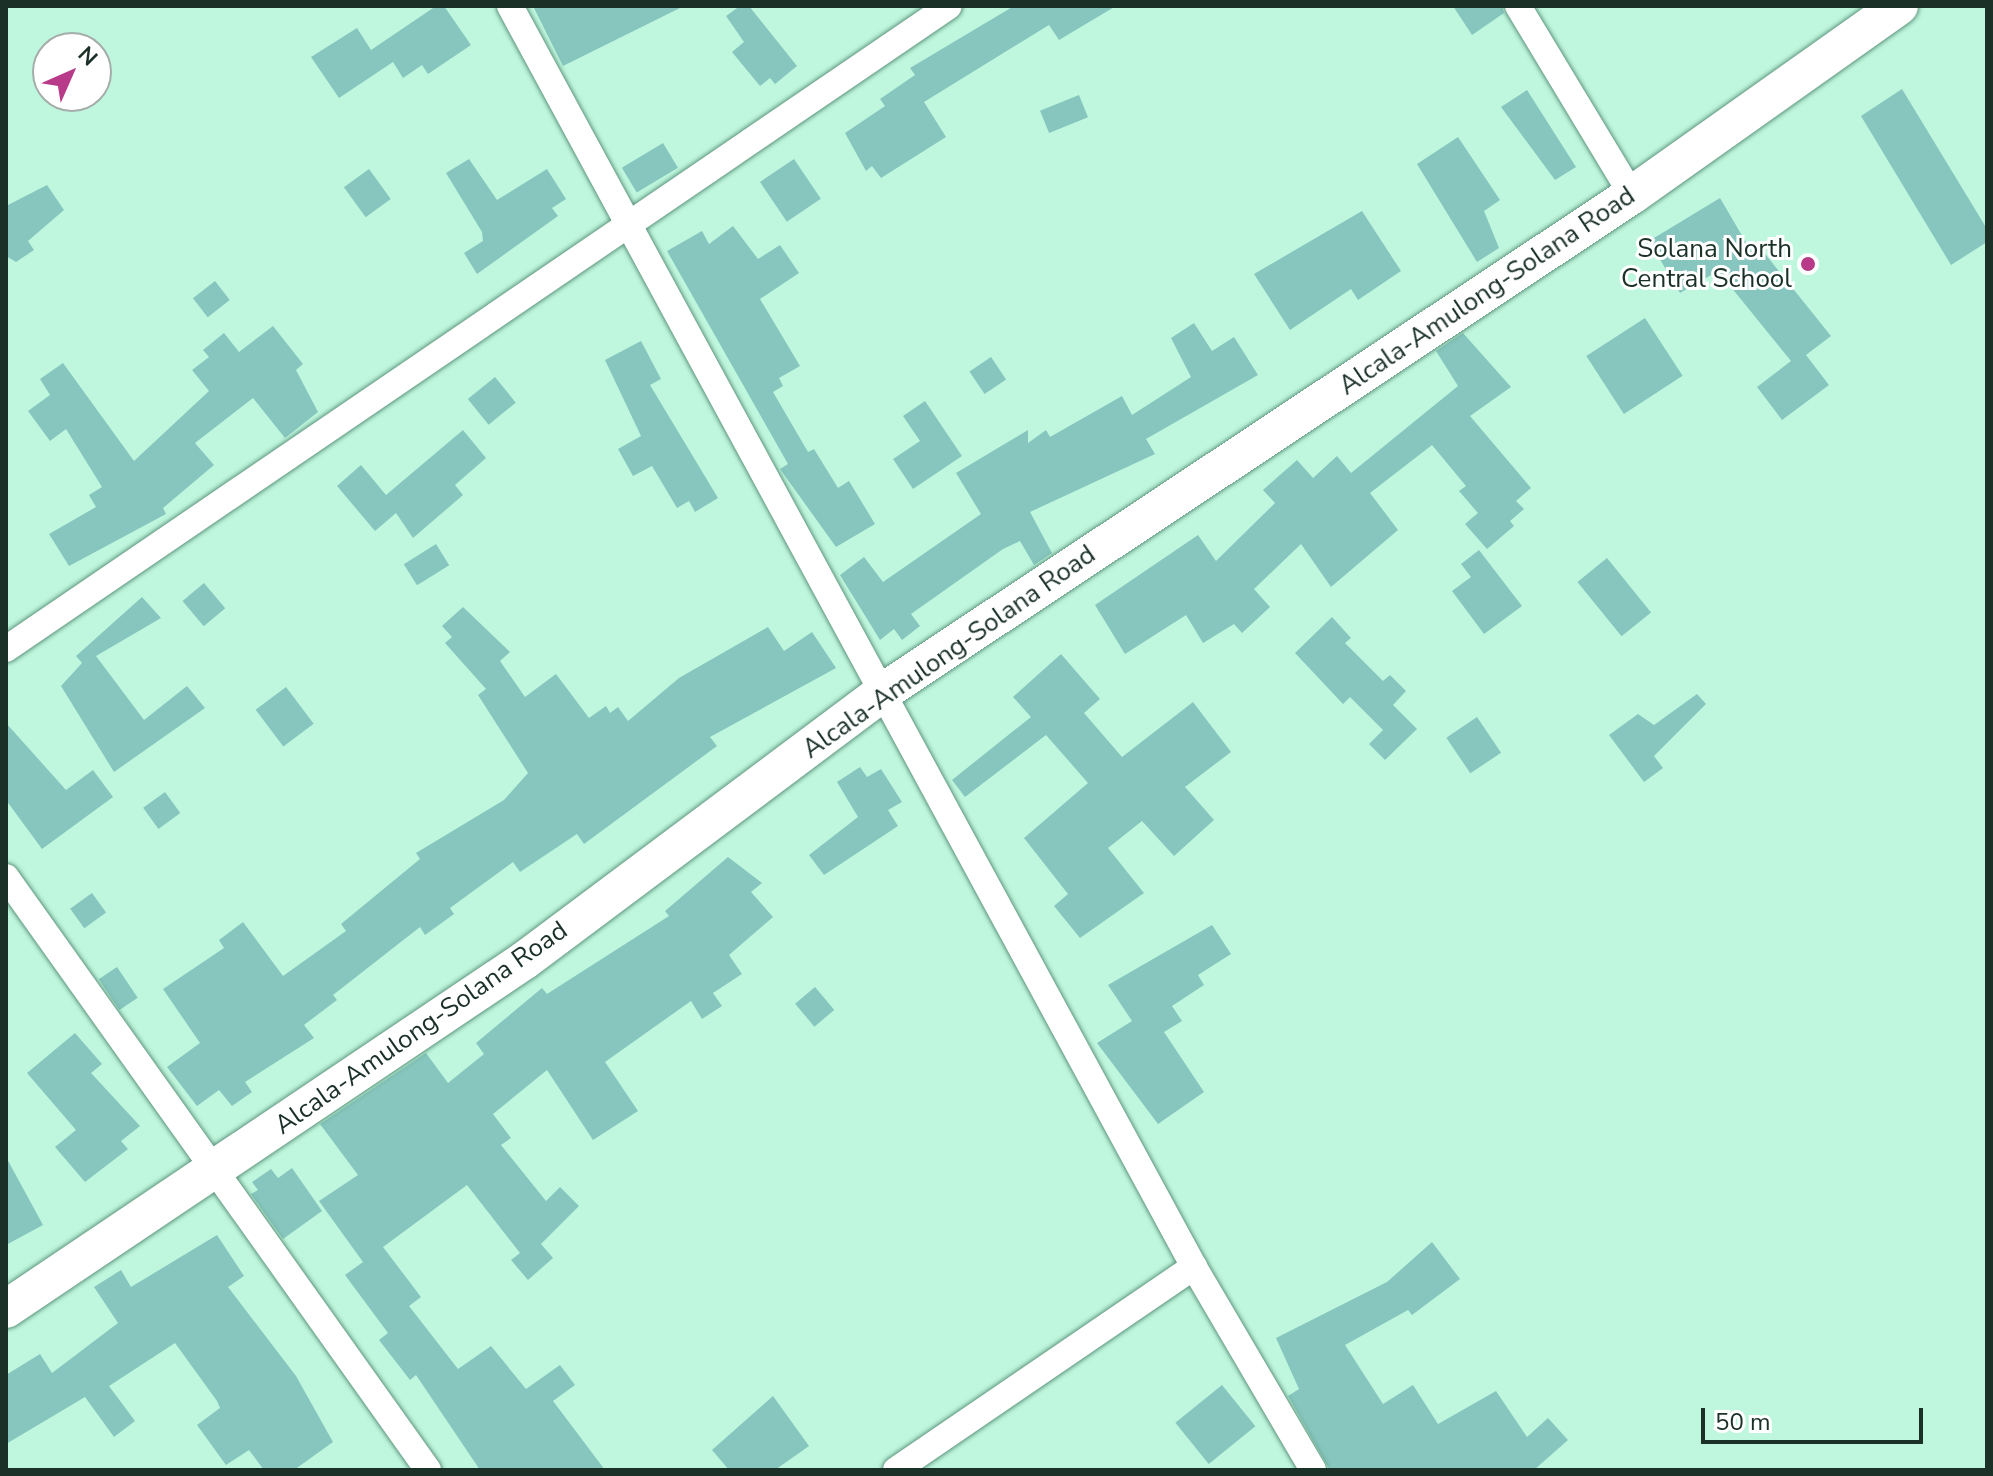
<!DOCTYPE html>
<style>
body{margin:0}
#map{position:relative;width:1993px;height:1476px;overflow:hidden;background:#bff7de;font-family:"Nunito Sans",sans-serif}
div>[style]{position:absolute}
.building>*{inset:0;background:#86c6be;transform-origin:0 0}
.roads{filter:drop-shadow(0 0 2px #5f957e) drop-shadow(0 0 2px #5f957e)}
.street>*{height:26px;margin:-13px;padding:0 13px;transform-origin:13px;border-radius:13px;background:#fff}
.secondary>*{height:38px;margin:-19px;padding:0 19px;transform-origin:19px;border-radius:19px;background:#fff}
.dots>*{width:22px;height:22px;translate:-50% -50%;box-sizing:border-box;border:4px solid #fff;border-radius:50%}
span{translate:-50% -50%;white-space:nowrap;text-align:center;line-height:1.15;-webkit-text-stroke:6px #fff;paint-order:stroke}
.poi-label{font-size:26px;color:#1b3128}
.right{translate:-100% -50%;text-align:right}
.street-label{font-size:26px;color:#1b3128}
.frame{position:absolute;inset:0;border:8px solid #1b3128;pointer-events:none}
.north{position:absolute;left:32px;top:32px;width:80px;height:80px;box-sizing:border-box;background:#fff;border:2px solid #a4ada9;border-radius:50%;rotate:45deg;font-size:22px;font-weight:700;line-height:32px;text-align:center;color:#1b3128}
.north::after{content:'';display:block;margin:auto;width:28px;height:36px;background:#b83b89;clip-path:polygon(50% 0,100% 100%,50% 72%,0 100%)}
.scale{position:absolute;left:1701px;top:1408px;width:222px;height:36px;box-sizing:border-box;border:4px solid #1b3128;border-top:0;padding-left:10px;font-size:24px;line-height:28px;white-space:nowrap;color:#1b3128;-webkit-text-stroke:6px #fff;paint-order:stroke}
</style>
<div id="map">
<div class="building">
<i style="clip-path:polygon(436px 6px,444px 6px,471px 45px,428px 74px,422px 65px,403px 78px,393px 62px,339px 98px,311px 57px,357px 28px,371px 50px)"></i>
<i style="clip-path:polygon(533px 6px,684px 6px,563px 66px)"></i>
<i style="clip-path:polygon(740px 6px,749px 6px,797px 66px,775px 84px,770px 78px,760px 86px,732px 52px,744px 42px,726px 16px)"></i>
<i style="clip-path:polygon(1014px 6px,1116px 6px,1059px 40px,1049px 25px,924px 102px,946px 137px,881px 178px,872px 166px,866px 171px,845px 133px,885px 106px,880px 99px,915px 75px,910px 68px)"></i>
<i style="clip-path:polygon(1453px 6px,1502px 6px,1504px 13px,1472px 35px)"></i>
<i style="clip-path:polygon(1902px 89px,1987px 229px,1987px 242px,1951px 265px,1861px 116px)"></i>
<i style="clip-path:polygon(1527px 90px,1576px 167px,1555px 180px,1501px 107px)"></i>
<i style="left:1079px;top:95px;width:24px;height:42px;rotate:68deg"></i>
<i style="clip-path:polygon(1458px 137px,1500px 200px,1484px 211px,1499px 248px,1477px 262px,1417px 164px)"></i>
<i style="left:663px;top:143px;width:29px;height:48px;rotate:59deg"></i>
<i style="clip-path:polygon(469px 159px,497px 200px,547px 169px,566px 199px,552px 208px,558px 216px,477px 274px,464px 253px,483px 241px,482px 232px,446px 173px)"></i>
<i style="left:794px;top:159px;width:48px;height:41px;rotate:56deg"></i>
<i style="left:369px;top:169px;width:37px;height:31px;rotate:54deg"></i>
<i style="clip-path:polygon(47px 185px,64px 210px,28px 241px,34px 250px,16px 262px,6px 256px,6px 206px)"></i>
<i style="clip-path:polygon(1720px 198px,1754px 256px,1762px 250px,1831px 336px,1806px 355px,1829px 385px,1782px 420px,1757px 387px,1791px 361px,1718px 271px,1680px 293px,1649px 241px)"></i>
<i style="clip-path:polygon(1362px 211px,1401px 271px,1358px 300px,1351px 289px,1290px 330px,1254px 274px)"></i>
<i style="clip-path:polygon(733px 226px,758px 259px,780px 245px,799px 273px,760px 299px,800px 366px,779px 378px,783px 386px,773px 392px,808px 452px,814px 449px,838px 488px,849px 481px,875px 524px,836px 547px,780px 469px,788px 464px,667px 251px,702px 231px,709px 244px)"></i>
<i style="left:215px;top:281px;width:24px;height:28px;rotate:52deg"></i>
<i style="left:1645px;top:318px;width:69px;height:70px;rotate:57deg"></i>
<i style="clip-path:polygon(1194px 323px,1212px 351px,1234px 337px,1258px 375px,1146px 439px,1155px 454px,1030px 512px,1052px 553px,1034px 565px,1020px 541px,1003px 549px,911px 614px,920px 626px,902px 640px,894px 629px,880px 640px,840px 575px,864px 557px,883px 582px,981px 514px,956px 473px,1028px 430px,1028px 443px,1046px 430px,1050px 437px,1122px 396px,1132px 415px,1191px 377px,1171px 338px)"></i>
<i style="clip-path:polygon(273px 326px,303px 364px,296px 370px,318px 412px,285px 438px,253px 398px,195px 443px,214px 465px,163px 508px,166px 514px,69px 566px,49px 534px,96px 507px,89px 495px,102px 487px,66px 429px,50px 441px,28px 411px,50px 395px,40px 379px,63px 363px,134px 461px,209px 391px,192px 370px,209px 357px,203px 350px,224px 333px,239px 352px)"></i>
<i style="clip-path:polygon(1463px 333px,1511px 387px,1470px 416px,1531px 488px,1516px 501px,1524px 509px,1510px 521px,1514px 526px,1487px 549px,1465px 524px,1478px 513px,1459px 491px,1466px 486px,1432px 445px,1370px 493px,1398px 530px,1331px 587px,1301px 544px,1254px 589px,1270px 607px,1242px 633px,1234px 624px,1203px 643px,1186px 615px,1125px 654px,1095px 605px,1198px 535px,1216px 561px,1275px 503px,1263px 490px,1297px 460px,1313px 478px,1337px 456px,1351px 473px,1458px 386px,1436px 351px)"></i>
<i style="clip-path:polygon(641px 341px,661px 379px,650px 385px,718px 498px,695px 512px,689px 501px,677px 508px,652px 466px,633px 476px,618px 449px,641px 436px,605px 360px)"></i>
<i style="left:991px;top:357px;width:27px;height:26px;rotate:56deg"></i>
<i style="left:495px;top:377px;width:33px;height:35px;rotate:51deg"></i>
<i style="clip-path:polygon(925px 401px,962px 456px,913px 489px,893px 459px,920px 441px,903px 416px)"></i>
<i style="clip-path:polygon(463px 430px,486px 458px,455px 485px,463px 495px,413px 538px,396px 513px,375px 531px,337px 486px,361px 465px,386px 495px)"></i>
<i style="left:436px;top:544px;width:25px;height:38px;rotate:58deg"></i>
<i style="clip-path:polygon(1479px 550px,1522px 606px,1484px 634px,1452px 591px,1471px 577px,1461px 564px)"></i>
<i style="left:1607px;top:558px;width:70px;height:38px;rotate:51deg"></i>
<i style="left:204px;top:583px;width:33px;height:28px;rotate:50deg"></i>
<i style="clip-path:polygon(142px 597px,161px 618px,96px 656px,144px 720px,187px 686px,205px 708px,114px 772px,61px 686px,82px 663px,76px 656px)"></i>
<i style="clip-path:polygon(463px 607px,510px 652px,500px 661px,525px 697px,556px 674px,589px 718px,606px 706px,610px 713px,618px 707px,628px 721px,679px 678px,768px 627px,784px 651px,812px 632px,836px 668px,710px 737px,717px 746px,584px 844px,577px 834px,520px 872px,513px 862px,450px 908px,454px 914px,425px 935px,420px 927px,333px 995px,337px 1000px,304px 1025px,314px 1038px,245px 1082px,252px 1092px,232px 1106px,219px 1090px,197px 1106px,167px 1067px,200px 1043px,163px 989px,224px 948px,219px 940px,243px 922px,283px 976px,346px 931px,341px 924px,420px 859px,416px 853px,504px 800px,528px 773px,478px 695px,486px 689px,445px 643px,452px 637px,442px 626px)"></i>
<i style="clip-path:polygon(1332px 617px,1351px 638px,1345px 643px,1383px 681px,1390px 675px,1406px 691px,1393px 705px,1417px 729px,1385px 760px,1369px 744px,1383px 730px,1350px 697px,1343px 704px,1295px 653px)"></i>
<i style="clip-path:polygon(1061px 654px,1100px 699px,1084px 713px,1122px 757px,1193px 702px,1231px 752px,1185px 787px,1214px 820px,1174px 856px,1142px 821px,1108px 848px,1144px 893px,1080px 938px,1054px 906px,1068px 894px,1024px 838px,1088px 783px,1046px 735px,965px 797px,952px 780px,1031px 717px,1013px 697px)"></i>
<i style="left:286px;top:687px;width:46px;height:38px;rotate:53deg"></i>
<i style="clip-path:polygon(1697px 694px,1706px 704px,1654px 756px,1663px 768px,1644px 782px,1609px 735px,1638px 714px,1654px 725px)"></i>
<i style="left:1477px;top:717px;width:43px;height:37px;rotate:56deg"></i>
<i style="clip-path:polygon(6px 723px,66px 790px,93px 770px,113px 797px,42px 849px,6px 800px)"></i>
<i style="clip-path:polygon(860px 767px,867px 777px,881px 769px,902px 802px,888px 810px,898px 826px,824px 875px,809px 855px,858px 817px,837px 782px)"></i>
<i style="left:165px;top:792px;width:26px;height:27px;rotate:54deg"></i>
<i style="clip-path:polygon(728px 857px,762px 883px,751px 892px,773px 917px,729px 955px,742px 974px,713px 993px,722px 1006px,702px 1019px,691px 1001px,605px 1062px,638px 1111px,593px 1140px,547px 1070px,493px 1114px,511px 1138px,501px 1145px,546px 1201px,560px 1187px,579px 1206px,541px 1244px,553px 1258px,528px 1280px,511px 1260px,520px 1253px,467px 1185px,383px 1247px,421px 1297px,409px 1306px,458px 1369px,491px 1346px,526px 1389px,560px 1365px,575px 1385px,553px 1401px,605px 1470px,480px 1470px,416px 1375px,410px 1380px,379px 1340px,388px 1333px,345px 1275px,363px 1262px,319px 1201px,358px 1175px,320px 1124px,426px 1053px,448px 1083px,484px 1054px,476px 1043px,542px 988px,547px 994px,669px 916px,665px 911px)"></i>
<i style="left:92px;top:893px;width:24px;height:27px;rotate:54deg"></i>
<i style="clip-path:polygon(1212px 925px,1231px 954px,1198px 975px,1204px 985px,1172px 1006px,1182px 1021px,1164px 1032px,1204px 1092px,1158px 1124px,1097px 1043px,1132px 1021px,1108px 985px)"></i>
<i style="left:117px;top:967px;width:37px;height:22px;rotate:56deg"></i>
<i style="left:815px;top:987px;width:30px;height:26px;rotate:50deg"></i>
<i style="clip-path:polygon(75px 1033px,102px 1064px,91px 1073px,140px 1126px,121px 1141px,128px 1149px,85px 1182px,55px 1147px,76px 1130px,27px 1073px)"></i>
<i style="clip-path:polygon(6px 1157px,43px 1225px,6px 1245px)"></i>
<i style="clip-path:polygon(292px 1168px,322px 1211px,283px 1239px,251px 1194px,258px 1190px,252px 1182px,271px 1169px,278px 1178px)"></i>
<i style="clip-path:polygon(217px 1235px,244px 1276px,228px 1287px,296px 1376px,333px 1442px,294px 1470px,264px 1470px,249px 1450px,226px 1465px,197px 1425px,220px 1408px,217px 1401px,175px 1343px,109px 1386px,135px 1421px,114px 1437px,85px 1397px,6px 1444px,6px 1375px,40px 1354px,52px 1373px,118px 1323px,94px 1287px,121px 1270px,131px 1287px)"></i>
<i style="clip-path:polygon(1432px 1242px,1460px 1279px,1412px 1315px,1408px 1310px,1345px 1345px,1383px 1404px,1413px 1385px,1438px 1424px,1496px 1391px,1527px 1437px,1548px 1418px,1568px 1440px,1534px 1470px,1330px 1470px,1288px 1396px,1299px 1389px,1276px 1338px,1387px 1282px)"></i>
<i style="left:1222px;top:1385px;width:53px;height:60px;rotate:51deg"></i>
<i style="clip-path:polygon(773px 1396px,809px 1446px,775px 1470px,729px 1470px,712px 1450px)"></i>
</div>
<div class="roads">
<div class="street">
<i style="left:510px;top:6px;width:1435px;rotate:61.52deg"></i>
<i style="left:1194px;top:1267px;width:235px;rotate:59.6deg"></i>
<i style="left:1518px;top:6px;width:221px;rotate:58.9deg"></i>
<i style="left:6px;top:649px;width:1141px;rotate:-34.29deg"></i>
<i style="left:6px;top:877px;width:728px;rotate:54.56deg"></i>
<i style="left:896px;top:1470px;width:361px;rotate:-34.3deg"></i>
</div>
<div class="secondary">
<i style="left:6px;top:1309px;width:625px;rotate:-33.92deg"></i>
<i style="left:525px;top:960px;width:447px;rotate:-36.8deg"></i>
<i style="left:883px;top:692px;width:899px;rotate:-33.57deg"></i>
<i style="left:1632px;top:195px;width:327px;rotate:-35.3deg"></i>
</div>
</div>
<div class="dots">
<i style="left:1808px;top:264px;background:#b83b89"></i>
</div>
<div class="poi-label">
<span class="right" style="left:1792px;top:264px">Solana North<br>Central School</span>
</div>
<div class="street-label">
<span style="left:1487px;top:291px;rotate:-34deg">Alcala-Amulong-Solana Road</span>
<span style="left:949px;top:652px;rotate:-35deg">Alcala-Amulong-Solana Road</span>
<span style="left:421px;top:1028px;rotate:-35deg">Alcala-Amulong-Solana Road</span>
</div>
<div class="frame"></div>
<div class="north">N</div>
<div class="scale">50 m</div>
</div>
